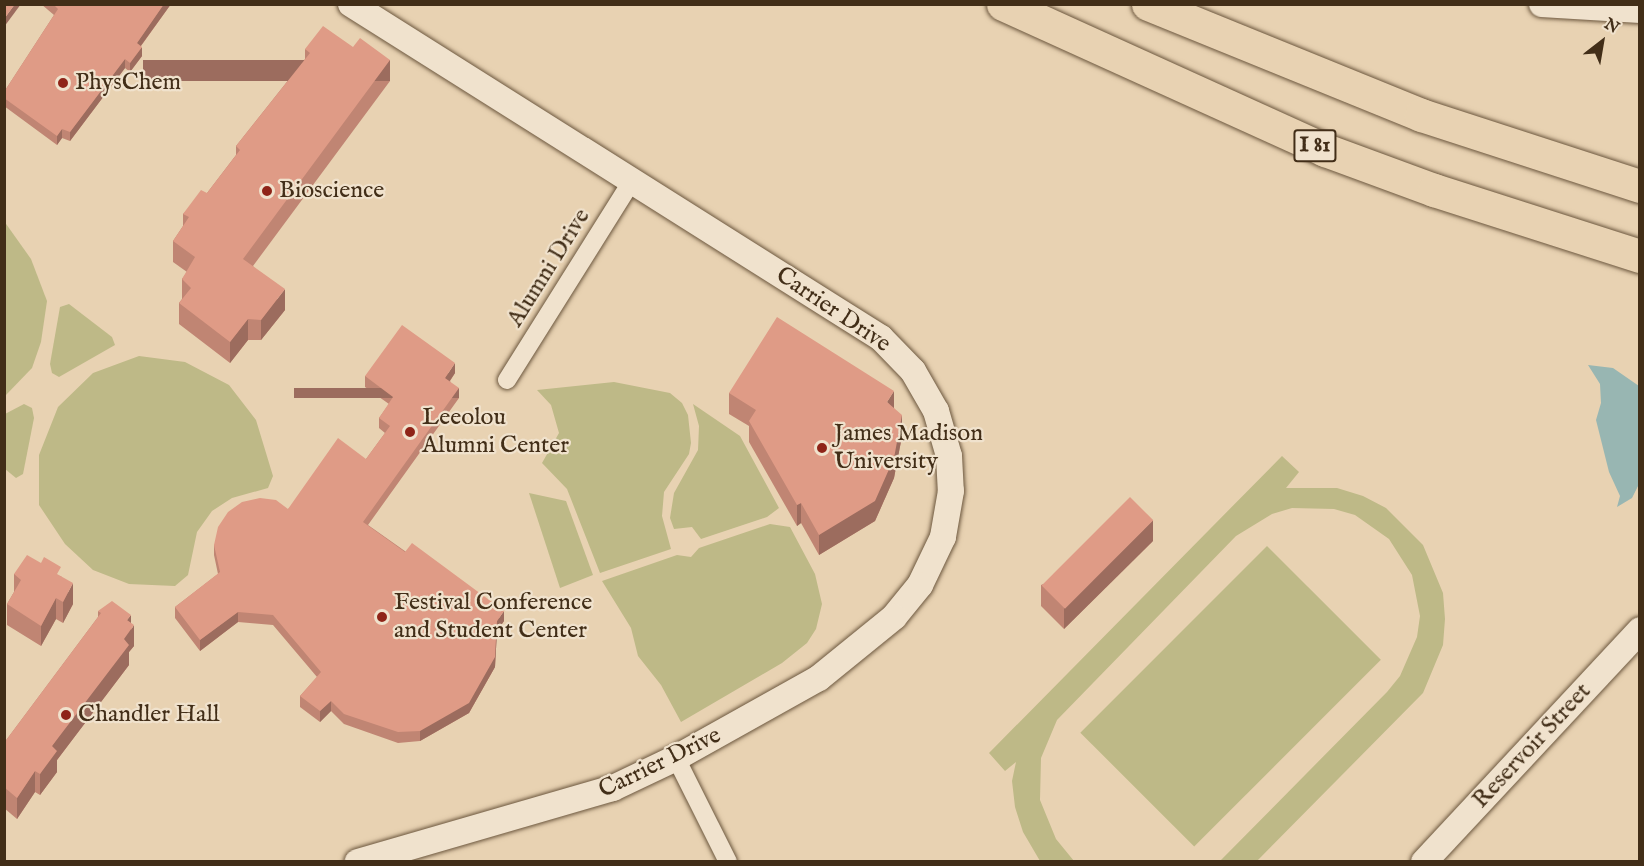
<!DOCTYPE html>
<style>
body{margin:0}
#map{position:relative;width:1644px;height:866px;overflow:hidden;background:#e8d2b2;font-family:"IM FELL English",serif}
div>[style]{position:absolute}
.green>*{inset:0;background:#beb987;transform-origin:0 0}
.water>*{inset:0;background:#98b6b2}
.roads{filter:drop-shadow(0 0 2px #6c573e) drop-shadow(0 0 2px #6c573e)}
.street>*{height:18px;margin:-9px;padding:0 9px;transform-origin:9px;border-radius:9px;background:#f0e2cd}
.secondary>*{height:26px;margin:-13px;padding:0 13px;transform-origin:13px;border-radius:13px;background:#f0e2cd}
.highway>*{height:33px;margin:-16.5px;padding:0 16.5px;transform-origin:16.5px;border-radius:16.5px;background:#e8d2b2}
.wall>*{inset:0;background:#c08573}
.shaded-wall>*{inset:0;background:#9c6c5e;transform-origin:0 0}
.building>*{inset:0;background:#df9b86;transform-origin:0 0}
.dots>*{width:16px;height:16px;translate:-50% -50%;box-sizing:border-box;border:3px solid #f0e2cd;border-radius:50%}
span{translate:-50% -50%;white-space:nowrap;text-align:center;line-height:1.15;-webkit-text-stroke:4.5px #f0e2cd;paint-order:stroke}
.shield-label span{padding:2px 4px;background:#f0e2cd;border:2px solid;border-radius:4px;-webkit-text-stroke-width:0}
.shield-label{font-size:22px;color:#422e18;font-weight:700}
.poi-label{font-size:24px;color:#422e18}
.left{translate:0 -50%;text-align:left}
.street-label{font-size:24px;color:#422e18}
.frame{position:absolute;inset:0;border:6px solid #422e18;pointer-events:none}
.north{position:absolute;left:1572px;top:12px;width:60px;height:60px;-webkit-text-stroke:4px #f0e2cd;paint-order:stroke;rotate:31deg;font-size:16px;font-weight:700;line-height:24px;text-align:center;color:#422e18}
.north::after{content:'';display:block;margin:auto;width:21px;height:27px;background:#422e18;clip-path:polygon(50% 0,100% 100%,50% 72%,0 100%)}
</style>
<div id="map">
<div class="green">
<i style="clip-path:polygon(4px 221px,31px 259px,47px 301px,41px 342px,32px 368px,5px 396px)"></i>
<i style="clip-path:polygon(69px 304px,112px 337px,115px 345px,59px 377px,52px 373px,50px 364px,60px 307px)"></i>
<i style="clip-path:polygon(139px 356px,185px 362px,229px 385px,256px 420px,273px 476px,268px 488px,232px 498px,212px 511px,197px 532px,188px 575px,175px 586px,129px 584px,93px 570px,65px 544px,39px 505px,39px 455px,58px 407px,93px 373px)"></i>
<i style="clip-path:polygon(614px 382px,670px 393px,682px 403px,688px 415px,691px 443px,689px 454px,664px 492px,662px 516px,671px 549px,600px 573px,567px 489px,542px 463px,559px 433px,551px 405px,537px 390px)"></i>
<i style="clip-path:polygon(24px 404px,32px 408px,34px 418px,23px 474px,16px 478px,5px 469px,5px 414px)"></i>
<i style="clip-path:polygon(693px 404px,740px 436px,779px 508px,767px 517px,701px 539px,692px 527px,674px 529px,670px 518px,674px 493px,698px 450px,699px 426px)"></i>
<i style="clip-path:polygon(1282px 456px,1299px 472px,1286px 488px,1337px 488px,1363px 496px,1386px 508px,1423px 545px,1443px 593px,1445px 619px,1443px 645px,1423px 693px,1257px 861px,1220px 861px,1387px 692px,1400px 676px,1417px 637px,1420px 616px,1412px 575px,1389px 539px,1355px 515px,1334px 509px,1292px 508px,1272px 514px,1236px 536px,1057px 720px,1041px 758px,1040px 800px,1056px 839px,1074px 861px,1040px 861px,1023px 832px,1015px 807px,1012px 781px,1016px 762px,1005px 771px,989px 753px)"></i>
<i style="clip-path:polygon(529px 493px,566px 501px,593px 575px,560px 588px)"></i>
<i style="clip-path:polygon(770px 524px,790px 527px,815px 574px,822px 604px,816px 629px,807px 643px,782px 663px,681px 722px,661px 685px,638px 656px,631px 628px,602px 581px,677px 555px,691px 557px,699px 548px)"></i>
<i style="left:1267px;top:546px;width:161px;height:264px;rotate:45deg"></i>
</div>
<div class="water">
<i style="clip-path:polygon(1588px 365px,1613px 368px,1639px 386px,1639px 484px,1632px 498px,1617px 507px,1620px 496px,1609px 472px,1596px 420px,1601px 403px,1600px 384px)"></i>
</div>
<div class="roads">
<div class="street">
<i style="left:507px;top:380px;width:234px;rotate:-57.9deg"></i>
<i style="left:676px;top:758px;width:116px;rotate:63.4deg"></i>
</div>
<div class="secondary">
<i style="left:351px;top:4px;width:626px;rotate:32.22deg"></i>
<i style="left:881px;top:338px;width:46px;rotate:45.9deg"></i>
<i style="left:913px;top:371px;width:46px;rotate:60.1deg"></i>
<i style="left:936px;top:411px;width:47px;rotate:73.9deg"></i>
<i style="left:949px;top:456px;width:35px;rotate:87deg"></i>
<i style="left:951px;top:491px;width:47px;rotate:99.9deg"></i>
<i style="left:943px;top:537px;width:53px;rotate:115.6deg"></i>
<i style="left:920px;top:585px;width:41px;rotate:129.1deg"></i>
<i style="left:894px;top:617px;width:97px;rotate:140.9deg"></i>
<i style="left:819px;top:678px;width:164px;rotate:150.8deg"></i>
<i style="left:676px;top:758px;width:70px;rotate:154.5deg"></i>
<i style="left:613px;top:788px;width:266px;rotate:163.8deg"></i>
<i style="left:1542px;top:4px;width:98px;rotate:3.5deg"></i>
<i style="left:1424px;top:862px;width:317px;rotate:-47deg"></i>
</div>
<div class="highway">
<i style="left:1003px;top:4px;width:354px;rotate:24.4deg"></i>
<i style="left:1325px;top:150px;width:116px;rotate:20.2deg"></i>
<i style="left:1434px;top:190px;width:216px;rotate:17.8deg"></i>
<i style="left:1148px;top:4px;width:295px;rotate:22.1deg"></i>
<i style="left:1421px;top:115px;width:230px;rotate:18deg"></i>
</div>
</div>
<div class="wall">
<i style="clip-path:polygon(41px 4px,171px 4px,141px 46px,142px 56px,130px 72px,125px 68px,70px 141px,62px 138px,57px 145px,4px 106px,4px 92px,54px 15px)"></i>
<i style="clip-path:polygon(305px 49px,390px 81px,253px 266px,285px 310px,261px 340px,248px 340px,230px 363px,179px 324px,179px 303px,182px 299px,182px 279px,187px 272px,173px 262px,173px 241px,183px 226px,183px 214px,207px 193px,236px 155px,236px 146px,305px 59px)"></i>
<i style="clip-path:polygon(455px 373px,450px 381px,459px 398px,368px 525px,504px 621px,497px 631px,495px 667px,469px 713px,420px 741px,398px 743px,344px 724px,331px 711px,320px 722px,300px 707px,300px 696px,317px 677px,273px 625px,238px 622px,200px 651px,175px 618px,175px 607px,218px 574px,214px 555px,214px 545px,288px 509px,366px 459px,385px 433px,379px 428px,379px 418px,389px 404px,365px 387px,365px 376px)"></i>
<i style="clip-path:polygon(729px 393px,894px 408px,902px 436px,894px 478px,875px 521px,819px 555px,801px 523px,797px 526px,749px 442px,749px 426px,729px 414px)"></i>
<i style="clip-path:polygon(1153px 541px,1064px 629px,1041px 606px,1041px 585px)"></i>
<i style="clip-path:polygon(14px 574px,61px 576px,73px 604px,63px 623px,56px 619px,41px 646px,7px 625px,7px 604px,14px 592px)"></i>
<i style="clip-path:polygon(98px 611px,131px 623px,134px 646px,129px 652px,129px 665px,57px 760px,57px 772px,40px 795px,35px 792px,17px 819px,4px 808px,4px 743px,98px 617px)"></i>
</div>
<div class="shaded-wall">
<i style="clip-path:polygon(15px 4px,21px 4px,4px 27px,4px 19px)"></i>
<i style="clip-path:polygon(164px 4px,171px 4px,137px 51px,137px 43px)"></i>
<i style="clip-path:polygon(142px 47px,142px 56px,130px 72px,130px 63px)"></i>
<i style="clip-path:polygon(125px 59px,125px 68px,70px 141px,70px 132px)"></i>
<i style="left:390px;top:60px;width:21px;height:247px;rotate:90deg"></i>
<i style="clip-path:polygon(62px 129px,62px 138px,57px 145px,57px 136px)"></i>
<i style="clip-path:polygon(285px 289px,285px 310px,261px 340px,261px 320px)"></i>
<i style="clip-path:polygon(248px 319px,248px 340px,230px 363px,230px 342px)"></i>
<i style="clip-path:polygon(455px 363px,455px 373px,445px 388px,445px 378px)"></i>
<i style="left:459px;top:388px;width:10px;height:165px;rotate:90deg"></i>
<i style="clip-path:polygon(894px 391px,894px 411px,887px 402px)"></i>
<i style="clip-path:polygon(902px 415px,902px 436px,894px 478px,875px 521px,819px 555px,819px 535px)"></i>
<i style="clip-path:polygon(801px 503px,801px 523px,797px 526px,797px 505px)"></i>
<i style="clip-path:polygon(1153px 520px,1153px 541px,1064px 629px,1064px 608px)"></i>
<i style="clip-path:polygon(73px 583px,73px 604px,63px 623px,63px 602px)"></i>
<i style="clip-path:polygon(56px 598px,56px 619px,41px 646px,41px 626px)"></i>
<i style="clip-path:polygon(504px 611px,504px 621px,497px 631px,495px 667px,469px 713px,420px 741px,420px 731px)"></i>
<i style="clip-path:polygon(238px 612px,238px 622px,200px 651px,200px 640px)"></i>
<i style="clip-path:polygon(131px 615px,131px 630px,134px 625px,134px 646px,129px 652px,129px 665px,57px 760px,57px 772px,40px 795px,40px 774px,52px 746px,124px 639px,127px 620px)"></i>
<i style="clip-path:polygon(331px 701px,331px 711px,320px 722px,320px 711px)"></i>
<i style="clip-path:polygon(35px 771px,35px 792px,17px 819px,17px 798px)"></i>
</div>
<div class="building">
<i style="clip-path:polygon(4px 4px,15px 4px,4px 19px)"></i>
<i style="clip-path:polygon(53px 4px,164px 4px,137px 43px,142px 47px,130px 63px,125px 59px,70px 132px,62px 129px,57px 136px,4px 98px,4px 92px,58px 9px)"></i>
<i style="clip-path:polygon(323px 26px,353px 47px,360px 38px,390px 60px,243px 259px,285px 289px,261px 320px,248px 319px,230px 342px,179px 303px,191px 288px,182px 279px,195px 257px,173px 241px,189px 217px,183px 214px,201px 190px,207px 193px,240px 150px,236px 146px,310px 53px,305px 49px)"></i>
<i style="clip-path:polygon(777px 317px,894px 391px,887px 402px,902px 415px,894px 458px,875px 501px,819px 535px,801px 503px,797px 505px,749px 421px,756px 410px,729px 393px)"></i>
<i style="clip-path:polygon(402px 325px,455px 363px,445px 378px,459px 388px,363px 522px,405px 552px,412px 543px,504px 611px,497px 621px,495px 657px,469px 703px,420px 731px,398px 732px,344px 714px,331px 701px,320px 711px,300px 696px,321px 672px,273px 615px,238px 612px,200px 640px,175px 607px,220px 572px,214px 545px,218px 527px,228px 512px,242px 502px,260px 498px,276px 500px,288px 509px,338px 438px,366px 459px,390px 426px,379px 418px,393px 397px,365px 376px)"></i>
<i style="left:1130px;top:497px;width:33px;height:125px;rotate:45deg"></i>
<i style="clip-path:polygon(27px 555px,41px 563px,44px 557px,61px 567px,57px 574px,73px 583px,63px 602px,56px 598px,41px 626px,7px 604px,21px 580px,14px 574px)"></i>
<i style="clip-path:polygon(112px 601px,131px 615px,127px 620px,134px 625px,124px 639px,129px 645px,52px 746px,57px 751px,40px 774px,35px 771px,17px 798px,4px 787px,4px 743px,101px 613px,98px 611px)"></i>
</div>
<div class="dots">
<i style="left:63px;top:83px;background:#8f2418"></i>
<i style="left:267px;top:191px;background:#8f2418"></i>
<i style="left:410px;top:432px;background:#8f2418"></i>
<i style="left:822px;top:448px;background:#8f2418"></i>
<i style="left:382px;top:617px;background:#8f2418"></i>
<i style="left:66px;top:715px;background:#8f2418"></i>
</div>
<div class="shield-label">
<span style="left:1315px;top:146px">I 81</span>
</div>
<div class="poi-label">
<span class="left" style="left:75px;top:83px">PhysChem</span>
<span class="left" style="left:279px;top:191px">Bioscience</span>
<span class="left" style="left:422px;top:432px">Leeolou<br>Alumni Center</span>
<span class="left" style="left:834px;top:448px">James Madison<br>University</span>
<span class="left" style="left:394px;top:617px">Festival Conference<br>and Student Center</span>
<span class="left" style="left:78px;top:715px">Chandler Hall</span>
</div>
<div class="street-label">
<span style="left:549px;top:268px;rotate:-58deg">Alumni Drive</span>
<span style="left:833px;top:310px;rotate:34deg">Carrier Drive</span>
<span style="left:1532px;top:746px;rotate:-47deg">Reservoir Street</span>
<span style="left:660px;top:763px;rotate:-26deg">Carrier Drive</span>
</div>
<div class="frame"></div>
<div class="north">N</div>
</div>
